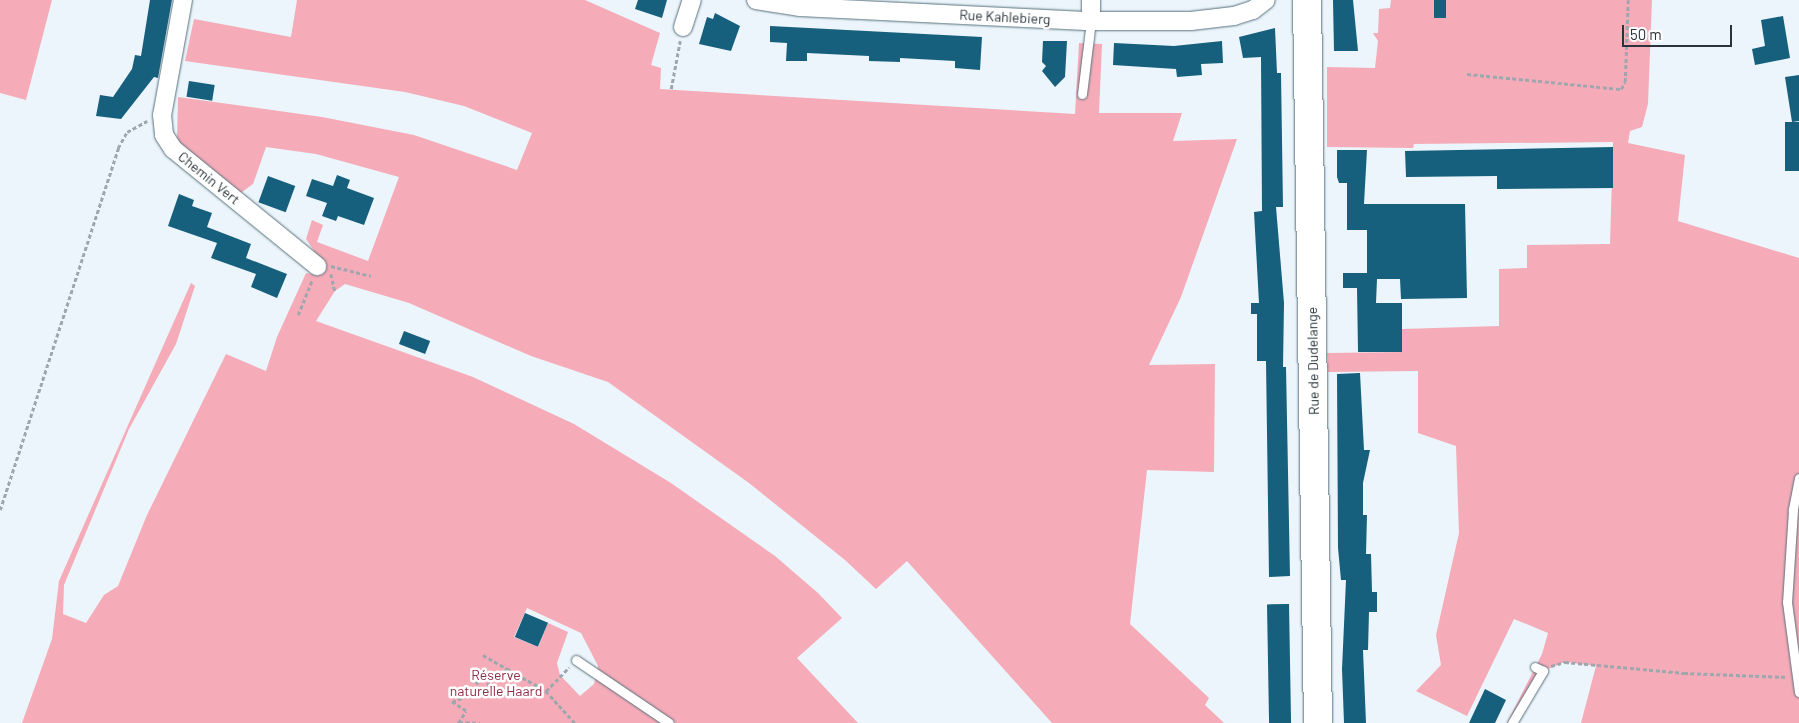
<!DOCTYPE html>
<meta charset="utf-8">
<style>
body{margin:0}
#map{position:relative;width:1799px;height:723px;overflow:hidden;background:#ebf5fb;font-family:Barlow,sans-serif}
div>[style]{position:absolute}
.green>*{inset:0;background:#f5acb8}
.building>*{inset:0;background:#165f7d;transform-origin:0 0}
.path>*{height:2.5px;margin-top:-1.25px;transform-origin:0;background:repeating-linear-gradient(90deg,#9da7ad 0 4px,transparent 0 6.5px)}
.roads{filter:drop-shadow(0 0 1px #576f7c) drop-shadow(0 0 1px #576f7c)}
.lane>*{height:9px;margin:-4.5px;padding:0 4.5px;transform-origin:4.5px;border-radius:4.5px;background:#fff}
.street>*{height:18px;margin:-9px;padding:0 9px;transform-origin:9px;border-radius:9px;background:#fff}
.primary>*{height:28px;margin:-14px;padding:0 14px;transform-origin:14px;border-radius:14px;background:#fff}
span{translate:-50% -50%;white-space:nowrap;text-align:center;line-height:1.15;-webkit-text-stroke:5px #fff;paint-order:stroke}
.street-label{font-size:14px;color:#293339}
.park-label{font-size:14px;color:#902c47}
.scale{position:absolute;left:1622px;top:25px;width:110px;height:22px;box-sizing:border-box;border:2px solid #293339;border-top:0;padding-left:6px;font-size:15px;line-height:18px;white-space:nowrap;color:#293339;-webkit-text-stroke:4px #fff;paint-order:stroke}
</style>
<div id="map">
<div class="green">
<i style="clip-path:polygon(0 0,52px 0,26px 100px,0 93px)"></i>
<i style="clip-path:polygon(evenodd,297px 0,585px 0,660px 33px,651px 65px,661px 68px,660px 89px,1075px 114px,1079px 43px,1102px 44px,1099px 113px,1182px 113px,1173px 141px,1237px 139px,1181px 297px,1149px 365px,1215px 364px,1214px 472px,1147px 470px,1130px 624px,1209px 698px,1205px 705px,1224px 723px,1052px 723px,907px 561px,876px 589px,845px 560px,749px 483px,608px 382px,531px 356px,409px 303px,345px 284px,335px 291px,316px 321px,473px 377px,574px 424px,671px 483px,775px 556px,818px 593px,842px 618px,797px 658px,858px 723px,22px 723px,52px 639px,59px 581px,191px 283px,195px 286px,176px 344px,129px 429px,64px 585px,63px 614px,86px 623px,104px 595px,118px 586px,147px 515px,226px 354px,266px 371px,277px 337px,306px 273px,319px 275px,323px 264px,306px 239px,312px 220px,323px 225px,317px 242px,368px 261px,399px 177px,316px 154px,266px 147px,253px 184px,238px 195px,182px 149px,177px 140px,178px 97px,322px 117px,414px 135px,517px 170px,532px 133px,464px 106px,405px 92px,185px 61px,194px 19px,291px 37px,297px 0,527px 608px,581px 633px,598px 666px,594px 684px,580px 696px,560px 675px,557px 663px,568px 632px,548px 623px,538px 647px,514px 637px,527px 608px)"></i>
<i style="clip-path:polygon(1391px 0,1652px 0,1648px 104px,1642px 127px,1630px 131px,1628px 143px,1685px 155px,1678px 221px,1799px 258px,1799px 723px,1581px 723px,1596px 666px,1565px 662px,1543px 671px,1512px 723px,1507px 723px,1542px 654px,1548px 633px,1514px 619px,1467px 716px,1416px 691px,1441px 665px,1436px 635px,1459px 533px,1456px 446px,1418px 433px,1418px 371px,1328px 372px,1327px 353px,1402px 352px,1402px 329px,1499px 326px,1499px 269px,1527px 268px,1527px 245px,1610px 244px,1613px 142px,1414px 144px,1413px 148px,1327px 147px,1327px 67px,1375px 68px,1378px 41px,1373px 33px,1378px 33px,1379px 9px,1390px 8px)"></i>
</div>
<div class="building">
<i style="clip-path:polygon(150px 0,172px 0,158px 78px,154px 77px,121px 119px,96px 116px,100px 95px,113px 97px,132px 69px,135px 55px,141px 56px)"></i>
<i style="clip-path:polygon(638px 0,667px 0,662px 18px,635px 9px)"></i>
<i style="clip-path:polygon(1333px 0,1353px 0,1358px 51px,1334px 51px)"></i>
<i style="left:1434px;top:0;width:12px;height:18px"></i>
<i style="clip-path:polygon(715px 13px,740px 26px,731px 51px,699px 44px,707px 17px,713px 19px)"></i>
<i style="clip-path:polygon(1783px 16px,1790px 58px,1755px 65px,1752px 49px,1765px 46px,1761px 20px)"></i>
<i style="clip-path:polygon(770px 26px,982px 37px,980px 70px,955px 68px,955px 61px,900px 58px,900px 62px,869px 61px,869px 56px,807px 53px,807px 61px,786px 61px,787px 43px,770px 42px)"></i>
<i style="clip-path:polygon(1275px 28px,1277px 73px,1281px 73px,1283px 207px,1276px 207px,1284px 303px,1283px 367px,1286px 367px,1290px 576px,1269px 577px,1266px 361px,1257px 361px,1257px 314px,1251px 314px,1251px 303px,1259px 303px,1254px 212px,1262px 211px,1261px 57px,1243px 58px,1239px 37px)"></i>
<i style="clip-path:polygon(1043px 41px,1067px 41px,1065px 77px,1055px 87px,1042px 71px,1046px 66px,1042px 62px)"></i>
<i style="clip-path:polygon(1222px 41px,1223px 63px,1201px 64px,1202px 75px,1177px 77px,1176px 69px,1113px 65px,1114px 43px,1174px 46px)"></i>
<i style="clip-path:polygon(1799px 75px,1799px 121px,1792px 122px,1785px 77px)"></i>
<i style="left:189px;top:81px;width:26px;height:16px;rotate:9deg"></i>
<i style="left:1799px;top:122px;width:49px;height:14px;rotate:90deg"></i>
<i style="clip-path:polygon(1613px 147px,1613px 188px,1497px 189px,1497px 176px,1406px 177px,1405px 151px)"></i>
<i style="clip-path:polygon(1337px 150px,1367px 150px,1364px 204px,1465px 204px,1467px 298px,1401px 299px,1400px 279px,1377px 279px,1376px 303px,1402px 303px,1402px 352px,1358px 352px,1357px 288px,1343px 288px,1343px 273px,1367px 273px,1367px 230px,1347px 230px,1347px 183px,1339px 183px,1337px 177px)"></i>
<i style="clip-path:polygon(337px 175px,350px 180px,347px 188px,374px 198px,364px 225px,338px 216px,336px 221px,322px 216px,327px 203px,306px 196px,312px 179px,333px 186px)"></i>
<i style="left:268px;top:176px;width:29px;height:28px;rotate:20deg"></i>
<i style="clip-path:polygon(179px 194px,194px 200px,192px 206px,212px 213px,207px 227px,251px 244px,246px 258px,287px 274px,277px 298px,251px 287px,256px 274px,211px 258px,217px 243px,168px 226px)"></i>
<i style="left:404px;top:331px;width:28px;height:14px;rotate:21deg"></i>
<i style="clip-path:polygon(1360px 373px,1364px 450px,1370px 450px,1363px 483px,1363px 515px,1367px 515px,1366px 554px,1371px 554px,1372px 592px,1377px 592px,1377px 612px,1369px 612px,1368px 650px,1363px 650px,1366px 723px,1344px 723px,1342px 669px,1346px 580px,1341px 580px,1338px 548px,1337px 374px)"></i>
<i style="left:1289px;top:604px;width:119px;height:22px;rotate:89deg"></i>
<i style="left:525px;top:613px;width:25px;height:26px;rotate:23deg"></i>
<i style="clip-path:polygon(1485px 689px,1506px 700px,1495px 723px,1469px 723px)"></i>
</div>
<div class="path">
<i style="left:1467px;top:74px;width:155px;rotate:5.6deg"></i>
<i style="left:1621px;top:89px;width:8px;rotate:-60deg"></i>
<i style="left:1625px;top:82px;width:82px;rotate:-87.9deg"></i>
<i style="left:671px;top:89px;width:49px;rotate:-79.4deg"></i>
<i style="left:331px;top:266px;width:41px;rotate:14deg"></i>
<i style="left:331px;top:274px;width:17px;rotate:77deg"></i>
<i style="left:298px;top:315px;width:37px;rotate:-68deg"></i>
<i style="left:0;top:510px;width:381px;rotate:-71.9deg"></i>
<i style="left:118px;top:148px;width:18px;rotate:-61deg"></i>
<i style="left:127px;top:132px;width:23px;rotate:-29deg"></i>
<i style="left:483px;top:655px;width:73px;rotate:29.7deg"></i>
<i style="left:546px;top:691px;width:43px;rotate:47.8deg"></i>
<i style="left:1551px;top:666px;width:15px;rotate:-16deg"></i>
<i style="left:1565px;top:662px;width:120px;rotate:5.3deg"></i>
<i style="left:1684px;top:673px;width:103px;rotate:2.2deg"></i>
<i style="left:481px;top:690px;width:12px;rotate:-121deg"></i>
<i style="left:475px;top:680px;width:10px;rotate:-6deg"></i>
<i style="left:546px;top:691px;width:33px;rotate:-46deg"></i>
<i style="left:459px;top:722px;width:21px;rotate:3deg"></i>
<i style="left:458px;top:723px;width:14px;rotate:-56deg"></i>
<i style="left:466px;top:711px;width:17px;rotate:-147deg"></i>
<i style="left:452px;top:702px;width:31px;rotate:-22deg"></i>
<i style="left:481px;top:690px;width:12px;rotate:9deg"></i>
<i style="left:493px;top:692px;width:15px;rotate:-122deg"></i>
<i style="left:485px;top:679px;width:27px;rotate:-22deg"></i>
</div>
<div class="roads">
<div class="lane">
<i style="left:1082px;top:94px;width:74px;rotate:-83deg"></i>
<i style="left:1799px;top:478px;width:33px;rotate:101deg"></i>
<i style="left:1793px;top:510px;width:92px;rotate:93.7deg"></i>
<i style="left:1787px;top:602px;width:91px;rotate:82.4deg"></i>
<i style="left:576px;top:660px;width:112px;rotate:34.1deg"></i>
<i style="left:1512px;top:723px;width:61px;rotate:-59.2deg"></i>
<i style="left:1543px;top:671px;width:9px;rotate:-153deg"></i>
</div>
<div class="street">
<i style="left:183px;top:0;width:117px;rotate:100.3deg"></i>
<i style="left:162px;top:115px;width:20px;rotate:84deg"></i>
<i style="left:164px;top:135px;width:17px;rotate:57deg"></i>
<i style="left:173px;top:149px;width:186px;rotate:39.1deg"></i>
<i style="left:756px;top:0;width:45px;rotate:9deg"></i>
<i style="left:800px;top:7px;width:291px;rotate:2.8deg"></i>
<i style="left:1091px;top:21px;width:100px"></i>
<i style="left:1191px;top:21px;width:43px;rotate:-6.6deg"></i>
<i style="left:1234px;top:16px;width:20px;rotate:-18deg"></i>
<i style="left:1253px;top:10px;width:16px;rotate:-38deg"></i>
<i style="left:1091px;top:21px;width:21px;rotate:-90deg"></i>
<i style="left:683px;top:27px;width:28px;rotate:-72deg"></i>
</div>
<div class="primary">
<i style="left:1307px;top:0;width:723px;rotate:89.13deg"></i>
</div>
</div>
<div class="street-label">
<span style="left:1005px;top:17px;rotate:3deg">Rue Kahlebierg</span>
<span style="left:209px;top:178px;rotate:39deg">Chemin Vert</span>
<span style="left:1313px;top:361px;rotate:-91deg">Rue de Dudelange</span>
</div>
<div class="park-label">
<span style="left:496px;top:683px">Réserve<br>naturelle Haard</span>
</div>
<div class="scale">50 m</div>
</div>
